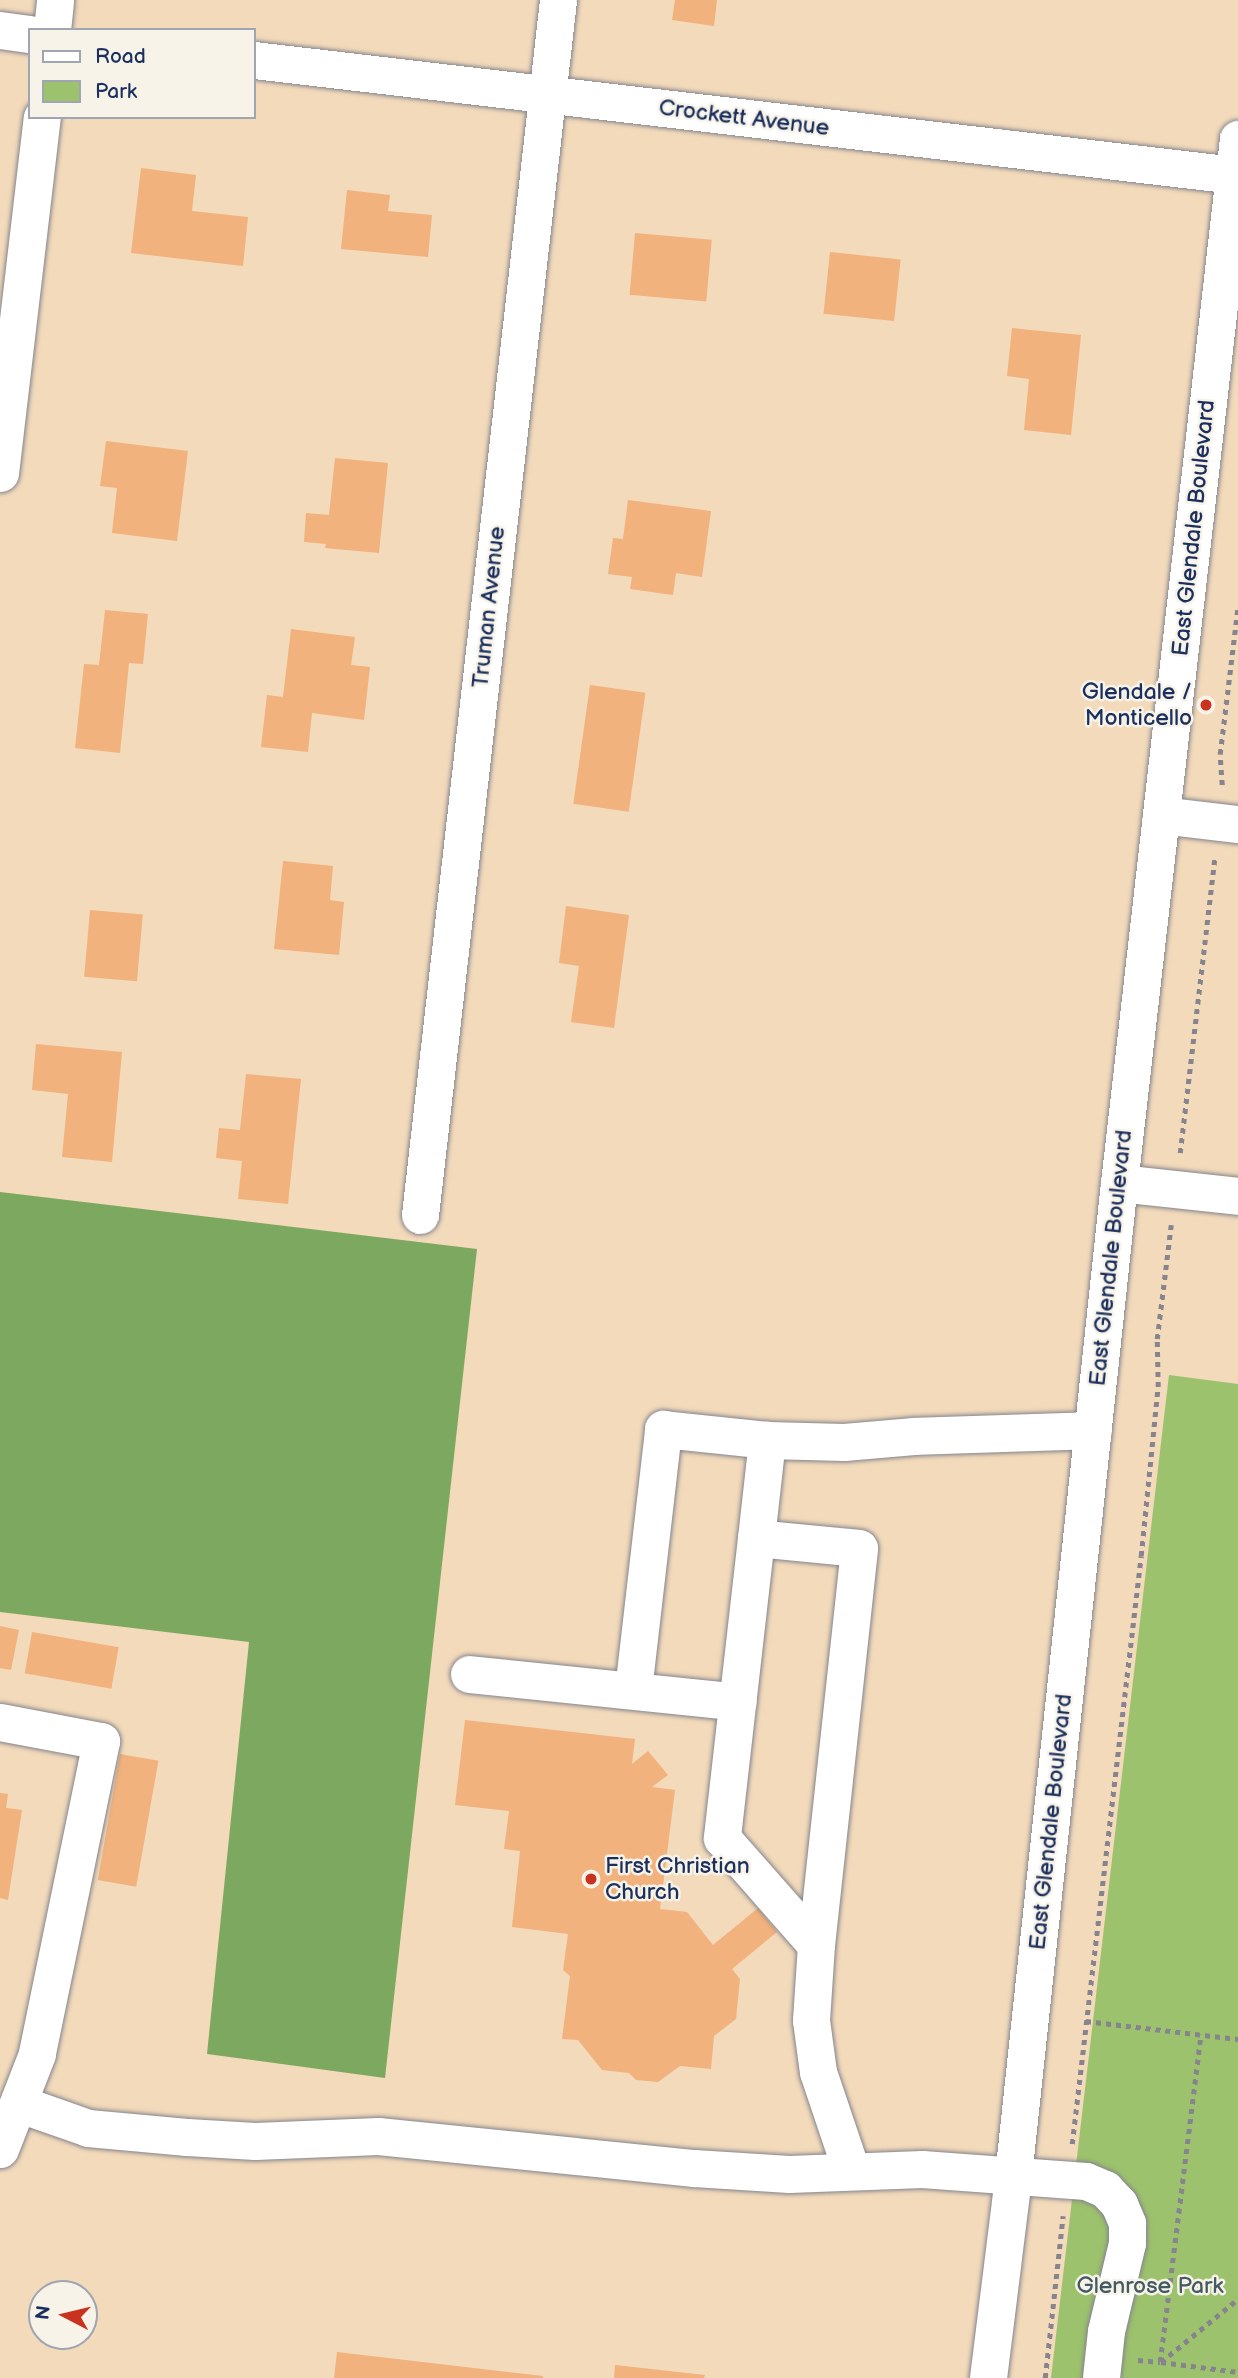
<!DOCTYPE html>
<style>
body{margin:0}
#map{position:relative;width:1238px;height:2378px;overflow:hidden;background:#f2dabb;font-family:"Balsamiq Sans",sans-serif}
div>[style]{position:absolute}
.green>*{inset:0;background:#9cc26d}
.forest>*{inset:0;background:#7da860}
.building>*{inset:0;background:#f1b27d;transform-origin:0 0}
.path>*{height:4.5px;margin-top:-2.25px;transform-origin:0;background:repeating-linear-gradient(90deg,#86848c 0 5px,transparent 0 10px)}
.roads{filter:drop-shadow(0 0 2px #86848c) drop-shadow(0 0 2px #86848c)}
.minor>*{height:37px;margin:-18.5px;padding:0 18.5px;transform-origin:18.5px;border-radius:18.5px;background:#fff}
.dots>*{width:19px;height:19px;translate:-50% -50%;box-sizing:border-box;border:4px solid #f7f3e8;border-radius:50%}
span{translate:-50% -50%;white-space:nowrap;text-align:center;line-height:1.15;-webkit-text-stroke:5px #f7f3e8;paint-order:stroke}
.street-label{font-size:23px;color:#1b2f5e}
.poi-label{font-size:23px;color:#1b2f5e}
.right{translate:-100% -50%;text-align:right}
.left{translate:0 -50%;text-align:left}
.park-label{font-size:23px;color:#425b62}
.legend{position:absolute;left:28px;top:28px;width:228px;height:91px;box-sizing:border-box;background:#f7f3e8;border:2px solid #9fa5b1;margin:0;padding:9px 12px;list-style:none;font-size:21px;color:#1b2f5e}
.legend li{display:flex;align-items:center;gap:14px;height:35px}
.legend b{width:35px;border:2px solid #9fa5b1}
.north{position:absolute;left:28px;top:2280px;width:70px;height:70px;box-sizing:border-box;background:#f7f3e8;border:2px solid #9fa5b1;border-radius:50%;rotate:277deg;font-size:19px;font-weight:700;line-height:28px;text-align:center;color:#1b2f5e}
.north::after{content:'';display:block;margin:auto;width:24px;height:32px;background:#c8321e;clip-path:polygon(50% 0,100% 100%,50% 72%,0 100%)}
</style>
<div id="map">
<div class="green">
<i style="clip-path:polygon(1169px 1375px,1238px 1384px,1238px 2378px,1051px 2378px)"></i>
</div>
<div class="forest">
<i style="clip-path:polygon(0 1192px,477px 1249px,385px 2078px,207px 2054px,249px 1642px,0 1612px)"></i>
</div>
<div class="building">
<i style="clip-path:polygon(675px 0,717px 0,714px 26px,672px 20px)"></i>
<i style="clip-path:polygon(141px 168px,196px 175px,192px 211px,248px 217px,243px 266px,131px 253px)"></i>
<i style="clip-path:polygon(347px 190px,390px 195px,388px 211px,432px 215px,428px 257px,341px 249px)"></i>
<i style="left:635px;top:233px;width:77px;height:62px;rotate:5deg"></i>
<i style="left:830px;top:252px;width:71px;height:62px;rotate:6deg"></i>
<i style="clip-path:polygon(1012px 328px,1081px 335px,1071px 435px,1024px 430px,1029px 379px,1007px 376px)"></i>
<i style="clip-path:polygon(106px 441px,188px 451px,177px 541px,112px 533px,117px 488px,100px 486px)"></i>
<i style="clip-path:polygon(335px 458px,388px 463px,379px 553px,325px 548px,326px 544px,304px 542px,306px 513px,329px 515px)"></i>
<i style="clip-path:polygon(628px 500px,711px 511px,702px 577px,676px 573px,673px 595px,630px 589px,632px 577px,608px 574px,613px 538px,623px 539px)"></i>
<i style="clip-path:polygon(105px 610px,148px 614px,143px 664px,129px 663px,120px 753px,75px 748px,84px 664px,99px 665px)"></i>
<i style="clip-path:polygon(291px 629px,355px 637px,351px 665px,370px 667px,364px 720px,312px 713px,308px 752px,261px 747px,267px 695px,283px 697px)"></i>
<i style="left:590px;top:685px;width:56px;height:120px;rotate:8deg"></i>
<i style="clip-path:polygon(283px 861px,333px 866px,330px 900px,344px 902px,339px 955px,274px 949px)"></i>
<i style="clip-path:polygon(566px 906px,629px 915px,614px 1028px,571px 1022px,579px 966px,559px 963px)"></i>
<i style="left:90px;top:910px;width:53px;height:67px;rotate:5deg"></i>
<i style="clip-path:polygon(36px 1044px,122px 1052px,112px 1162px,62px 1157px,68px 1094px,32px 1090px)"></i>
<i style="clip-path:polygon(246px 1074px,301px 1079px,288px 1204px,238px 1199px,242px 1161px,216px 1158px,219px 1128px,240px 1130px)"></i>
<i style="clip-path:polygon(0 1626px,19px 1630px,11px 1670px,0 1668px)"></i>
<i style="left:32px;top:1632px;width:88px;height:42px;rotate:10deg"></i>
<i style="clip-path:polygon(465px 1720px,635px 1739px,632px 1764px,648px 1751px,668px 1775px,652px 1787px,675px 1790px,660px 1909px,687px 1912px,713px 1945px,758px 1908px,777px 1932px,732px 1969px,740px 1979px,736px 2019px,714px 2036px,711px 2069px,680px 2066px,658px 2082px,636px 2080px,629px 2073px,602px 2070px,578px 2040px,562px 2039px,570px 1976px,563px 1970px,568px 1934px,512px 1927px,520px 1851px,504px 1849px,509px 1811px,455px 1805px)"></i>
<i style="left:120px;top:1754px;width:39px;height:128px;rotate:10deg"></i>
<i style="clip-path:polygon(0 1793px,8px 1794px,6px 1808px,22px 1810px,8px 1900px,0 1898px)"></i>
<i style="clip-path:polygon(337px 2352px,543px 2376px,543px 2378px,334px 2378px)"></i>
<i style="clip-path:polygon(615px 2365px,705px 2375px,704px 2378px,614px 2378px)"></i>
</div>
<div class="path">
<i style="left:1222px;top:785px;width:31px;rotate:-94deg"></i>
<i style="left:1220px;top:754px;width:150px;rotate:-83.1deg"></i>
<i style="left:1180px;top:1153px;width:299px;rotate:-83.3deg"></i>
<i style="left:1086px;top:2021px;width:153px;rotate:6.8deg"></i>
<i style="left:1072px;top:2144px;width:592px;rotate:-83.31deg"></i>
<i style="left:1141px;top:1556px;width:170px;rotate:-84.3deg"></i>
<i style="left:1158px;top:1387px;width:48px;rotate:-91.2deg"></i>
<i style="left:1157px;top:1339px;width:115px;rotate:-83deg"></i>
<i style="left:1138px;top:2360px;width:22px;rotate:5deg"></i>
<i style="left:1160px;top:2362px;width:330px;rotate:-82.9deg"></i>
<i style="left:1161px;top:2362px;width:99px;rotate:-39.3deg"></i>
<i style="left:1161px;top:2362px;width:78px;rotate:7.4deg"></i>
<i style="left:1045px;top:2378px;width:163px;rotate:-83.7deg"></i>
</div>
<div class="roads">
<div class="minor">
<i style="left:0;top:30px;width:30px;rotate:8deg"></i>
<i style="left:52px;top:30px;width:30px;rotate:-84deg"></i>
<i style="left:254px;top:60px;width:987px;rotate:6.69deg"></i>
<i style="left:0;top:473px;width:358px;rotate:-83.3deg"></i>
<i style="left:1161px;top:815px;width:78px;rotate:6.7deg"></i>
<i style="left:1119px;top:1183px;width:120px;rotate:6.2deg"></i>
<i style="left:420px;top:1215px;width:1223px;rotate:-83.52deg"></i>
<i style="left:756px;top:1538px;width:302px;rotate:96.5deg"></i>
<i style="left:722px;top:1838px;width:142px;rotate:48.7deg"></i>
<i style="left:469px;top:1674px;width:270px;rotate:5.9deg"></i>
<i style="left:633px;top:1690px;width:263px;rotate:-83.4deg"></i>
<i style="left:663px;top:1429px;width:105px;rotate:6deg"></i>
<i style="left:0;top:1722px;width:103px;rotate:10.7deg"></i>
<i style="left:101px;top:1741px;width:319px;rotate:101.6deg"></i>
<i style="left:37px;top:2054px;width:102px;rotate:111.3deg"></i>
<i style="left:20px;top:2104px;width:72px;rotate:19.4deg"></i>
<i style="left:88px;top:2128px;width:99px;rotate:5.2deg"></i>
<i style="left:187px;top:2137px;width:68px;rotate:3.4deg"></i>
<i style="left:255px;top:2141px;width:123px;rotate:-2.3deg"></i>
<i style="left:378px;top:2136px;width:318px;rotate:5.8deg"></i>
<i style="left:694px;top:2168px;width:95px;rotate:3.6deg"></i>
<i style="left:789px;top:2174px;width:133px;rotate:-2.2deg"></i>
<i style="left:922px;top:2169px;width:164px;rotate:4.2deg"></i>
<i style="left:1086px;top:2181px;width:21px;rotate:23deg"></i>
<i style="left:1105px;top:2189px;width:21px;rotate:47deg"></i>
<i style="left:1119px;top:2204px;width:21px;rotate:67deg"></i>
<i style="left:1127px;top:2223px;width:20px;rotate:90deg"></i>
<i style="left:1127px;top:2243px;width:90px;rotate:103.4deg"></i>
<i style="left:1106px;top:2331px;width:47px;rotate:96.1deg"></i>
<i style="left:851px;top:2170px;width:103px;rotate:-108.6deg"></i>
<i style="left:818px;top:2072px;width:52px;rotate:-97.7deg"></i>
<i style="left:811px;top:2020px;width:75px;rotate:-86.2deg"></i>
<i style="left:816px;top:1945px;width:399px;rotate:-83.8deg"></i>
<i style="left:859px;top:1548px;width:103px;rotate:-174.5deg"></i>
<i style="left:756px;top:1538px;width:99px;rotate:-83.6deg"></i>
<i style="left:767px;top:1440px;width:77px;rotate:1.5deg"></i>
<i style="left:844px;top:1442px;width:70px;rotate:-4.9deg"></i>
<i style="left:914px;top:1436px;width:179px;rotate:-1.9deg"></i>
<i style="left:988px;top:2378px;width:204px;rotate:-82.9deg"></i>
<i style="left:1013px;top:2176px;width:999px;rotate:-83.91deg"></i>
<i style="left:1119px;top:1183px;width:1051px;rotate:-83.5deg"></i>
</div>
</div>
<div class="dots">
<i style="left:1206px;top:705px;background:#c8321e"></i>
<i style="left:591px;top:1879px;background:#c8321e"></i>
</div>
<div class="street-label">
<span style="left:744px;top:118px;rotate:7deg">Crockett Avenue</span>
<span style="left:1194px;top:528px;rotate:-84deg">East Glendale Boulevard</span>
<span style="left:489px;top:607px;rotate:-84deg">Truman Avenue</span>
<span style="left:1111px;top:1258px;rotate:-84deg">East Glendale Boulevard</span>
<span style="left:1051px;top:1822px;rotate:-84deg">East Glendale Boulevard</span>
</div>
<div class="poi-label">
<span class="right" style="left:1192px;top:705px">Glendale /<br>Monticello</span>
<span class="left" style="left:605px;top:1879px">First Christian<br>Church</span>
</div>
<div class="park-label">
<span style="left:1150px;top:2286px">Glenrose Park</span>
</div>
<ul class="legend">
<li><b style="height:9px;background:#fff"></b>Road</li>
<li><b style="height:19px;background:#9cc26d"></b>Park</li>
</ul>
<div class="north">N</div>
</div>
